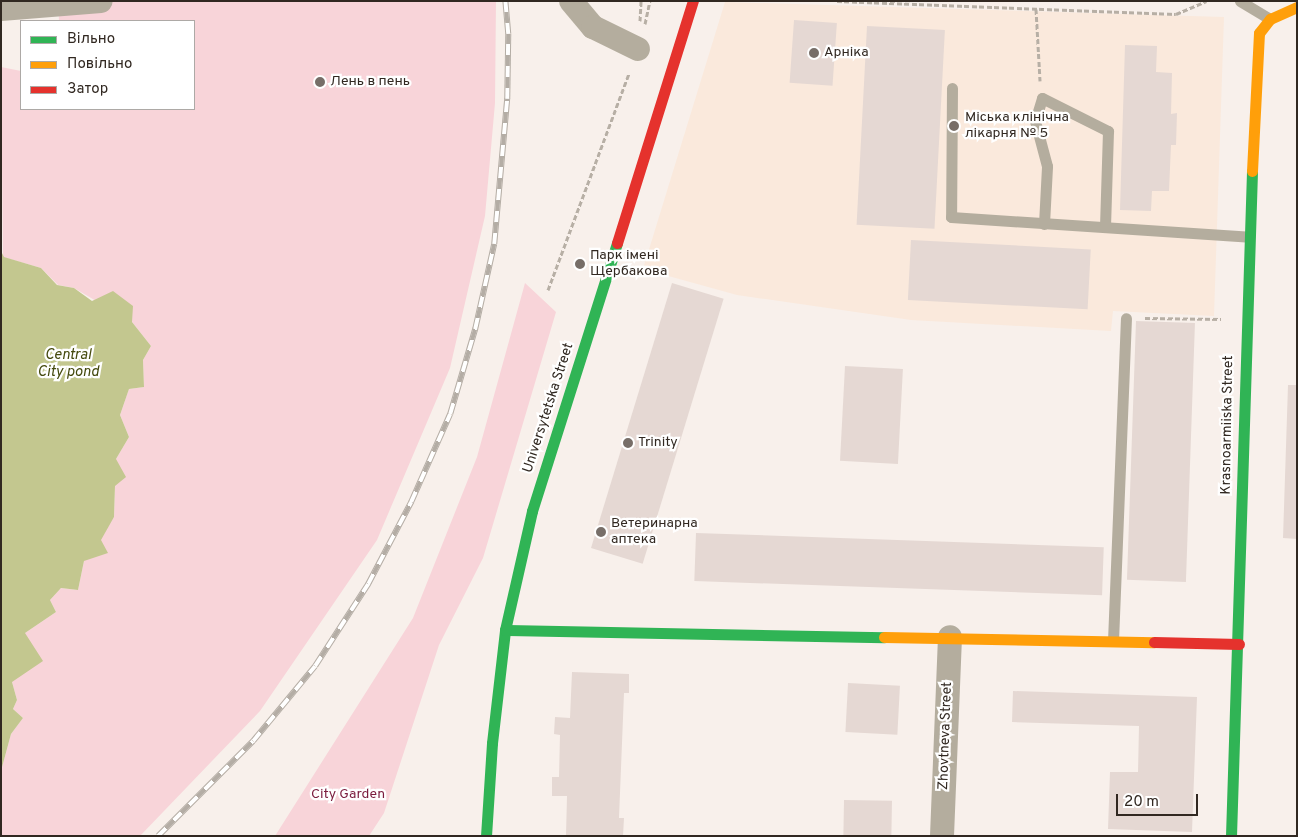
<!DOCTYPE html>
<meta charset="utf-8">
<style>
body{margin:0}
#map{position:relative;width:1298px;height:837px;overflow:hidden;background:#f8f0eb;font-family:Overpass,sans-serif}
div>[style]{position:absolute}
.built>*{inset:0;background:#fae9dc}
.green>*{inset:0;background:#f8d4d9}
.water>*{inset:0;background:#c3c78f}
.building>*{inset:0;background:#e5d8d3;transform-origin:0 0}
.path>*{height:3px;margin-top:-1.5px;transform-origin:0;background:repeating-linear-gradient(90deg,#b7afa5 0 5px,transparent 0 7.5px)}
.lane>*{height:11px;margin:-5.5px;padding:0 5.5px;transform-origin:5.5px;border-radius:5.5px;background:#b4ad9e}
.street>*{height:24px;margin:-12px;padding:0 12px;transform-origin:12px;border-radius:12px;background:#b4ad9e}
.fast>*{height:11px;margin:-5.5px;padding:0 5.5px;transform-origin:5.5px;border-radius:5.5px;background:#30b455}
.slow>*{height:11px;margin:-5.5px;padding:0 5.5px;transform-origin:5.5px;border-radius:5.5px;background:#ff9f0a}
.jam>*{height:11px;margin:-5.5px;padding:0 5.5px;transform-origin:5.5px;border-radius:5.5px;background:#e5322d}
.rail>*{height:5.5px;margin-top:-2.75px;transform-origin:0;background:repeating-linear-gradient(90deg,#fff 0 11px,#b4ada5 0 22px);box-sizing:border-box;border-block:1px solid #b4ada5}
.dots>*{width:14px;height:14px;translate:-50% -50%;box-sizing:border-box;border:2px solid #fff;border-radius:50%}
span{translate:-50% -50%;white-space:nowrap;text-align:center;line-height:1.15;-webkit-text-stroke:4.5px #fff;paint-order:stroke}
.poi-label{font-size:14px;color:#312821}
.left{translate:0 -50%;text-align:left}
.street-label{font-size:14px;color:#312821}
.park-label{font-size:14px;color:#7b1c3e}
.water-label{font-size:15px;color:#44490d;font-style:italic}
.frame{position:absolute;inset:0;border:2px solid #312821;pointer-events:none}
.legend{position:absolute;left:20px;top:20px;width:175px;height:90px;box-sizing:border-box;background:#fff;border:1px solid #ada9a6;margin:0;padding:6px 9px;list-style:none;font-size:15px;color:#312821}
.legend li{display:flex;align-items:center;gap:10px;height:25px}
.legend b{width:25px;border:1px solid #ada9a6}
.scale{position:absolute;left:1116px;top:794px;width:82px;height:22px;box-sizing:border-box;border:2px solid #312821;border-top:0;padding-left:6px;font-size:15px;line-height:18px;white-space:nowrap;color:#312821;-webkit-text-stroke:4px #fff;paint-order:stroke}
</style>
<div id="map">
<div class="built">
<i style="clip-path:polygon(725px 2px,1224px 17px,1214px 316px,1113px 311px,1111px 331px,911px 320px,737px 295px,643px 269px)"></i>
</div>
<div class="green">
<i style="clip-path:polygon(58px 1px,496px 1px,495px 103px,485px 216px,450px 368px,377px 540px,260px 711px,140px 836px,1px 836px,1px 771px,11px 734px,23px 718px,13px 709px,17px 700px,12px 682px,25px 633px,56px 612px,50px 600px,61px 588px,78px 590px,84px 561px,114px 517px,116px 459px,129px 437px,120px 415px,129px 389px,144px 387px,143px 360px,151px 346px,132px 322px,74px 288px,58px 285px,41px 268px,3px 257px,1px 67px,21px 71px,21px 109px,194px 109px,194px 21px,59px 21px)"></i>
<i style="clip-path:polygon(525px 283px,556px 312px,483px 558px,439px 645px,384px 813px,369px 836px,275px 836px,413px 618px,477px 457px)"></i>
</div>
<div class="water">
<i style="clip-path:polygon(1px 251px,4px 257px,41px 268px,57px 285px,74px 288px,92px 301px,113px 291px,133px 306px,132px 322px,151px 346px,143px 360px,144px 387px,129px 389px,120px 415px,129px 437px,116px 459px,126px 477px,115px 486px,114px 517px,101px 540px,108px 553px,84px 561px,78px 590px,61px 588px,50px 600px,56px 612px,25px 633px,43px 661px,12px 682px,17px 700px,13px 709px,23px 718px,11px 734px,1px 771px)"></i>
</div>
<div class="building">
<i style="left:794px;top:20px;width:43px;height:63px;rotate:4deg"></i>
<i style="left:867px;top:26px;width:78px;height:199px;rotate:3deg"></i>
<i style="clip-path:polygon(1125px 45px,1157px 46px,1156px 72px,1172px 73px,1171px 114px,1177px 113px,1176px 145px,1171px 145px,1169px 191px,1152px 191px,1151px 211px,1120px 210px)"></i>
<i style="left:911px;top:240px;width:180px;height:60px;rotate:3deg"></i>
<i style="left:672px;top:283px;width:54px;height:277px;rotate:17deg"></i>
<i style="left:1136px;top:321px;width:59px;height:259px;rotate:2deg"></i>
<i style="left:845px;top:366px;width:58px;height:95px;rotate:3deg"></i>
<i style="clip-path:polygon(1288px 385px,1297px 385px,1297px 539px,1283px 538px)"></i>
<i style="left:696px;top:533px;width:408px;height:48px;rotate:2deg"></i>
<i style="clip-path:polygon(572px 672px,629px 674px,629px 693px,624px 693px,619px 818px,624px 818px,623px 836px,566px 835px,567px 796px,552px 796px,552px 777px,559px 777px,560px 735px,554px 734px,555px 717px,570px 718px)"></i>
<i style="left:848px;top:683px;width:52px;height:49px;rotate:3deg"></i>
<i style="clip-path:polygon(1013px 691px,1197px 697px,1192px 832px,1108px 829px,1110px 772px,1138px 772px,1139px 726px,1012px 722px)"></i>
<i style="left:844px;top:800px;width:48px;height:36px;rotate:1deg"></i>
</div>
<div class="path">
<i style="left:837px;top:1px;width:339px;rotate:2.2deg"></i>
<i style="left:1176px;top:14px;width:33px;rotate:-23deg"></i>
<i style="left:1036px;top:9px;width:72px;rotate:86.8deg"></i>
<i style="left:640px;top:21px;width:20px;rotate:-87deg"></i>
<i style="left:645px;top:24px;width:24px;rotate:-78deg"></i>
<i style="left:548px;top:290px;width:232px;rotate:-69.5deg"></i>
<i style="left:1145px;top:318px;width:76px;rotate:0.8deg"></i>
</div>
<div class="lane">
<i style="left:1240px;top:1px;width:35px;rotate:31deg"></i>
<i style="left:952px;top:88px;width:129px;rotate:90.4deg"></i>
<i style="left:951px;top:217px;width:299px;rotate:3.8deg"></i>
<i style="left:1044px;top:224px;width:58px;rotate:-87deg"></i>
<i style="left:1047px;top:166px;width:47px;rotate:-104.9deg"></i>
<i style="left:1035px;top:121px;width:24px;rotate:-73deg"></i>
<i style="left:1042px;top:98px;width:74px;rotate:26.6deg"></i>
<i style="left:1108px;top:131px;width:96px;rotate:91.8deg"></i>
<i style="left:1113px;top:641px;width:323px;rotate:-87.7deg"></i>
</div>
<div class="street">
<i style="left:571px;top:1px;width:34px;rotate:50deg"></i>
<i style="left:593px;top:27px;width:50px;rotate:26.1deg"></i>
<i style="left:1px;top:9px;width:100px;rotate:-4.6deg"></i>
<i style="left:942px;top:836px;width:199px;rotate:-87.7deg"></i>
</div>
<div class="fast">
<i style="left:505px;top:630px;width:379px;rotate:1.1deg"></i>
<i style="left:486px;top:836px;width:93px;rotate:-86.3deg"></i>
<i style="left:492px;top:743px;width:114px;rotate:-83.4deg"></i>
<i style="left:505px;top:630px;width:122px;rotate:-77.2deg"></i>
<i style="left:532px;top:511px;width:281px;rotate:-72.4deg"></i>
<i style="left:1231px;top:836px;width:665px;rotate:-88.19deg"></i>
</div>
<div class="slow">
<i style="left:1252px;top:171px;width:138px;rotate:-87.1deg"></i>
<i style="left:1259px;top:33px;width:18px;rotate:-52deg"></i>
<i style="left:1270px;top:19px;width:30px;rotate:-24deg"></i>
<i style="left:884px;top:637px;width:270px;rotate:1.1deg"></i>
</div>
<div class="jam">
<i style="left:617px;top:243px;width:254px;rotate:-72.6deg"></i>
<i style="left:1154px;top:642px;width:85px;rotate:1.3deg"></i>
</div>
<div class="rail">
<i style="left:158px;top:836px;width:134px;rotate:-45deg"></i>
<i style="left:253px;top:741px;width:97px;rotate:-50.4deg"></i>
<i style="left:315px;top:666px;width:98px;rotate:-57.1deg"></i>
<i style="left:368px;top:584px;width:93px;rotate:-62.3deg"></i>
<i style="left:411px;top:502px;width:96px;rotate:-66.1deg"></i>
<i style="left:450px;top:414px;width:89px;rotate:-73.6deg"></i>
<i style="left:475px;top:329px;width:87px;rotate:-77.4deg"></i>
<i style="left:494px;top:244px;width:146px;rotate:-84.9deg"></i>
<i style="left:507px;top:99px;width:65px;rotate:-89.1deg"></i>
<i style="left:508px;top:34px;width:33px;rotate:-95deg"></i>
</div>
<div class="dots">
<i style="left:814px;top:53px;background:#776e68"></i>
<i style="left:320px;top:82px;background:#776e68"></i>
<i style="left:954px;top:126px;background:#776e68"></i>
<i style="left:580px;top:264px;background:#776e68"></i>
<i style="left:628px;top:443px;background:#776e68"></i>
<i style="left:601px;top:532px;background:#776e68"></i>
</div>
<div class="poi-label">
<span class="left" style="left:824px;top:53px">Арніка</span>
<span class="left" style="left:330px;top:82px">Лень в пень</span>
<span class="left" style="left:965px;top:126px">Міська клінічна<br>лікарня № 5</span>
<span class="left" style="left:590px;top:264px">Парк імені<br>Щербакова</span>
<span class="left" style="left:638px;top:443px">Trinity</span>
<span class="left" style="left:611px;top:532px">Ветеринарна<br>аптека</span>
</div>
<div class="street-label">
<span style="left:549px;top:408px;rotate:-72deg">Universytetska Street</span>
<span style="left:1228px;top:425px;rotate:-89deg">Krasnoarmiiska Street</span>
<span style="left:946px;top:736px;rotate:-88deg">Zhovtneva Street</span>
</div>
<div class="park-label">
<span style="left:348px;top:795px">City Garden</span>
</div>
<div class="water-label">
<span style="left:68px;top:364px">Central<br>City pond</span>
</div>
<div class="frame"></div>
<ul class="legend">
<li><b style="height:6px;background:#30b455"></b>Вільно</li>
<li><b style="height:6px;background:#ff9f0a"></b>Повільно</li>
<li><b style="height:6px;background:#e5322d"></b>Затор</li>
</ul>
<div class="scale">20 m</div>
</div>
